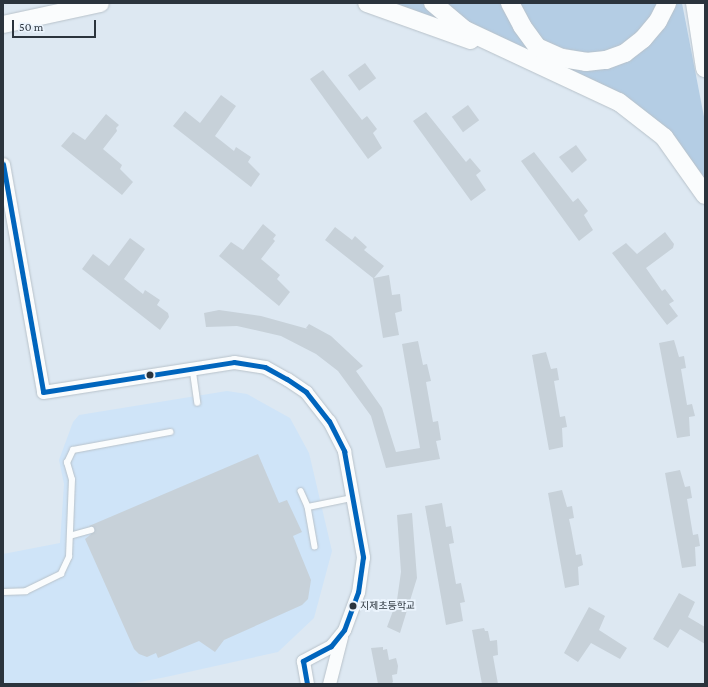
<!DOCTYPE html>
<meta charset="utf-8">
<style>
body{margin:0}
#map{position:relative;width:708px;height:687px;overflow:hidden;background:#dde8f2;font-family:"Crimson Pro","Noto Sans KR",serif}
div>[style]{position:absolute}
.built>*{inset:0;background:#cfe4f8}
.green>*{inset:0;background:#b4cde4}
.building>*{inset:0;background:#c7d1d9;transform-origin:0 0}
.roads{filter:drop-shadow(0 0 1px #b8c2ca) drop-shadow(0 0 1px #b8c2ca)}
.service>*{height:5.5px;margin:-2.75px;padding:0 2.75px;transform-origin:2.75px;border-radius:2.75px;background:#fafcfd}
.tertiary>*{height:13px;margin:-6.5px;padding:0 6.5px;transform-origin:6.5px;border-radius:6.5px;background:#fafcfd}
.primary>*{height:17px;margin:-8.5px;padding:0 8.5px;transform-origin:8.5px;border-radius:8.5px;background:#fafcfd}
.trunk>*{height:18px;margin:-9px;padding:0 9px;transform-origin:9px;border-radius:9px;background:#fafcfd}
.bus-1>*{height:5px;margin:-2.5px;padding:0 2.5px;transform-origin:2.5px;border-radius:2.5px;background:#0065bd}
.dots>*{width:11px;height:11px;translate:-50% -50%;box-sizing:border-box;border:2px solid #ebf4fd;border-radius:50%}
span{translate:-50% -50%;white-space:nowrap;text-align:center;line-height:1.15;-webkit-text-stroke:4px #ebf4fd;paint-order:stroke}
.bus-label{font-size:10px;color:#2b343d}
.left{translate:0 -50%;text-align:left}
.frame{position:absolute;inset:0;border:4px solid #2b343d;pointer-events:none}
.scale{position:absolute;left:12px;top:20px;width:84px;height:18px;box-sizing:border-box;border:2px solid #2b343d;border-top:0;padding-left:5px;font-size:12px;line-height:14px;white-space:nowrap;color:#2b343d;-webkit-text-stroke:3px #ebf4fd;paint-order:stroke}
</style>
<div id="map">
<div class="built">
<i style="clip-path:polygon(227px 391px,247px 394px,290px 418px,309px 453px,332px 551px,314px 618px,278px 652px,166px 677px,129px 684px,3px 684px,3px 554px,60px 543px,64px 484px,59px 460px,73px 422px,79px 415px)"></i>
</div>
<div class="green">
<i style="clip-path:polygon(390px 3px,424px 3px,440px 21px)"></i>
<i style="clip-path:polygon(438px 3px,504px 3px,532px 48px,611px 62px,671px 3px,682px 3px,705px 122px,705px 179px,672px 135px,489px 38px)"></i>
<i style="clip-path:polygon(516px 3px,662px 3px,648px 27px,615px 50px,588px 54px,558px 47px,541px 39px)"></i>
</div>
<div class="building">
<i style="left:365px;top:63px;width:19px;height:21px;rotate:54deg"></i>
<i style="clip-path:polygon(323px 70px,362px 120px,367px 116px,377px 129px,373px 133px,382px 148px,368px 159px,310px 79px)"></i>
<i style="clip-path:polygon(221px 95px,236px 106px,215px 136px,234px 151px,236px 147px,251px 157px,248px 162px,260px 174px,251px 187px,173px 126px,185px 111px,200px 123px)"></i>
<i style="left:468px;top:105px;width:19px;height:20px;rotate:54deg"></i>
<i style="clip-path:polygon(426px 112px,466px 162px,470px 158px,481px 171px,476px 175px,486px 190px,471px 201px,413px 121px)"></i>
<i style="clip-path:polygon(106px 114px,119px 125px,116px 128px,117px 131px,103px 149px,122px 165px,120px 169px,133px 182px,122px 195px,61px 146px,73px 132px,85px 140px)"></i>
<i style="clip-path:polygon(576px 145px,587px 160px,572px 173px,559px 157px)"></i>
<i style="clip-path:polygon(534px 152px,573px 202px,578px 198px,588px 211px,584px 215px,593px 230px,579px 241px,521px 161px)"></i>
<i style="clip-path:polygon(263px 224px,276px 235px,273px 239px,275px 241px,261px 259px,280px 275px,277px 279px,290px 292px,279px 306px,219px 256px,231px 242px,243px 250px)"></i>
<i style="clip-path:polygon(335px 227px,352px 240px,355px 236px,367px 247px,364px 250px,384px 266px,374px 278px,389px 275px,392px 295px,400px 294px,402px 311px,395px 313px,399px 335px,383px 338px,373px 278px,325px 240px)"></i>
<i style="clip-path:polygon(665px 232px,674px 244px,673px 248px,646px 268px,662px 291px,665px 289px,674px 301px,669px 304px,678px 316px,667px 325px,612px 253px,626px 243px,637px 254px)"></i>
<i style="clip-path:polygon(130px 238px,145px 249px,124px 279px,143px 294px,145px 290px,160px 300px,157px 305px,168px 313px,169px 317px,160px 330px,82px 269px,93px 254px,109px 266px)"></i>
<i style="clip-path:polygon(219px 310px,261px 316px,308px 329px,306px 328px,309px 324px,331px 336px,363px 366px,356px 371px,382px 408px,396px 452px,420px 448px,402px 344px,418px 341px,423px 365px,427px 364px,431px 381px,426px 382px,433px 422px,438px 421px,441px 440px,436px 441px,440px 459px,386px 468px,371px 416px,338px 371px,316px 354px,281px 336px,237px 326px,206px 327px,204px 313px)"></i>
<i style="clip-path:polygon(674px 340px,679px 357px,684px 356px,686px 368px,681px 369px,687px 405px,692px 404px,695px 416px,689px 417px,690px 436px,677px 438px,659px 343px)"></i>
<i style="clip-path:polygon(546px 352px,551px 369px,557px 368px,559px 380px,554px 381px,560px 417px,565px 416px,567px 427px,562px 428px,563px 447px,549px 450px,532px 355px)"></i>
<i style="clip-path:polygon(258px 454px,279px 503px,287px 500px,302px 532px,293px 536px,311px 580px,308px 599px,302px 605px,224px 640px,215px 652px,199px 641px,158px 658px,156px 653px,147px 657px,139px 654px,134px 649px,85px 539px,95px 531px,94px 527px,89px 526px)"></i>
<i style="clip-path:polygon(680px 470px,685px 487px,690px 486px,692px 498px,687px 499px,693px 535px,698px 534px,700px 546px,695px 547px,696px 566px,682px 568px,665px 473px)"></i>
<i style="clip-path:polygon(562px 490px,567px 507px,572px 506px,574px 518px,569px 519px,571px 528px,576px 555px,581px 554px,583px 565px,578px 567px,579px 585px,565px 588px,548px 493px)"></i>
<i style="clip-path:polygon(442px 503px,446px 527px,451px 526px,454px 543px,449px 544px,456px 584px,461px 583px,465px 602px,460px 603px,463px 621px,446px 625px,425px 506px)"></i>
<i style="clip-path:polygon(412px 513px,417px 578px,400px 633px,387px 627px,397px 600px,401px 572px,397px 515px)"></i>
<i style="clip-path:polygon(679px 593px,695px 602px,688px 617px,705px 627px,705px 644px,680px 629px,668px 648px,653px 639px)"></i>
<i style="clip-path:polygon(589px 607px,605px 616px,599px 630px,627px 648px,620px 659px,591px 643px,578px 662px,564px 653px)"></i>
<i style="clip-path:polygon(484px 628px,485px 631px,488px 631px,490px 641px,497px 640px,498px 655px,493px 656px,498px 684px,482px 684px,472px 630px)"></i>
<i style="clip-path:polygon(383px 647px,383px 650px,387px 649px,389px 660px,396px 658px,398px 666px,397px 674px,392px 675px,393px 682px,391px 684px,378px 684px,371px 648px)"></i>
</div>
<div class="roads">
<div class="service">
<i style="left:193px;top:369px;width:34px;rotate:82deg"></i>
<i style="left:301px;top:491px;width:17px;rotate:66deg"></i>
<i style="left:308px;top:507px;width:40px;rotate:80deg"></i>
<i style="left:308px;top:507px;width:45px;rotate:-11.6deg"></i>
<i style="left:70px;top:536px;width:22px;rotate:-16deg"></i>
<i style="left:3px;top:592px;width:23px;rotate:-2deg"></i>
<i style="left:26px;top:591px;width:39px;rotate:-26deg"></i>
<i style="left:61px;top:574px;width:19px;rotate:-65deg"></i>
<i style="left:69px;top:557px;width:77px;rotate:-87.8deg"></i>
<i style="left:72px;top:480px;width:18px;rotate:-106deg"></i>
<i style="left:67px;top:463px;width:14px;rotate:-65deg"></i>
<i style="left:73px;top:450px;width:99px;rotate:-10.5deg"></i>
</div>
<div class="tertiary">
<i style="left:3px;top:164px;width:231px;rotate:80deg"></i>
<i style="left:43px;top:392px;width:193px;rotate:-8.9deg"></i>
<i style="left:234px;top:362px;width:31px;rotate:9deg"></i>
<i style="left:265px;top:367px;width:25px;rotate:29deg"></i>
<i style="left:287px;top:379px;width:23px;rotate:34deg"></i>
<i style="left:306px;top:392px;width:37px;rotate:52deg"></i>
<i style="left:329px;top:421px;width:34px;rotate:63deg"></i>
<i style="left:344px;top:451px;width:108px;rotate:79.8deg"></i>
<i style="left:363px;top:557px;width:35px;rotate:98deg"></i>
<i style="left:358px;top:592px;width:40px;rotate:110.2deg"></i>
<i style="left:344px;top:630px;width:21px;rotate:129deg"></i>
<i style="left:331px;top:646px;width:32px;rotate:152deg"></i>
<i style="left:303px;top:661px;width:23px;rotate:80deg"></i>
<i style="left:329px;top:684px;width:49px;rotate:-75.7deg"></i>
</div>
<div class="primary">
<i style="left:3px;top:24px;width:99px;rotate:-12.2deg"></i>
</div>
<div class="trunk">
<i style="left:367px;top:3px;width:110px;rotate:19.6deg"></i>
<i style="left:433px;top:3px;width:42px;rotate:40.2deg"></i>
<i style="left:465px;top:30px;width:170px;rotate:25.1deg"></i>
<i style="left:619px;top:102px;width:57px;rotate:37.9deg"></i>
<i style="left:664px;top:137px;width:71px;rotate:54.7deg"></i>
<i style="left:510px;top:3px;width:26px;rotate:62deg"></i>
<i style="left:522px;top:26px;width:26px;rotate:54deg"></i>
<i style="left:537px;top:47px;width:27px;rotate:24deg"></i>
<i style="left:562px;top:58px;width:24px;rotate:9deg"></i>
<i style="left:586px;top:62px;width:20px;rotate:-6deg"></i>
<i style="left:606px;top:60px;width:20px;rotate:-20deg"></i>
<i style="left:625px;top:53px;width:23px;rotate:-38deg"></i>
<i style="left:643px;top:39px;width:23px;rotate:-50deg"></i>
<i style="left:658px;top:21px;width:20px;rotate:-63deg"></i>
<i style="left:695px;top:3px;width:66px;rotate:81.3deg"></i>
</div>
</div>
<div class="bus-1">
<i style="left:3px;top:164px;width:231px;rotate:80deg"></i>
<i style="left:43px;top:392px;width:193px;rotate:-8.9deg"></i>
<i style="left:234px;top:362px;width:31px;rotate:9deg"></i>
<i style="left:265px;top:367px;width:25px;rotate:29deg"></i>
<i style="left:287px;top:379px;width:23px;rotate:34deg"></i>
<i style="left:306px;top:392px;width:37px;rotate:52deg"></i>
<i style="left:329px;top:421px;width:34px;rotate:63deg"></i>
<i style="left:344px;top:451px;width:108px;rotate:79.8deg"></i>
<i style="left:363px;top:557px;width:35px;rotate:98deg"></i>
<i style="left:358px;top:592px;width:40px;rotate:110.2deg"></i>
<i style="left:344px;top:630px;width:21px;rotate:129deg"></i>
<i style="left:331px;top:646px;width:32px;rotate:152deg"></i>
<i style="left:303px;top:661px;width:23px;rotate:80deg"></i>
</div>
<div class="dots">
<i style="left:150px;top:375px;background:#2b343d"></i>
<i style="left:353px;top:606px;background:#2b343d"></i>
</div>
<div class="bus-label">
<span class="left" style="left:360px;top:606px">지제초등학교</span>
</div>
<div class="frame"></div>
<div class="scale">50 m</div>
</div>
